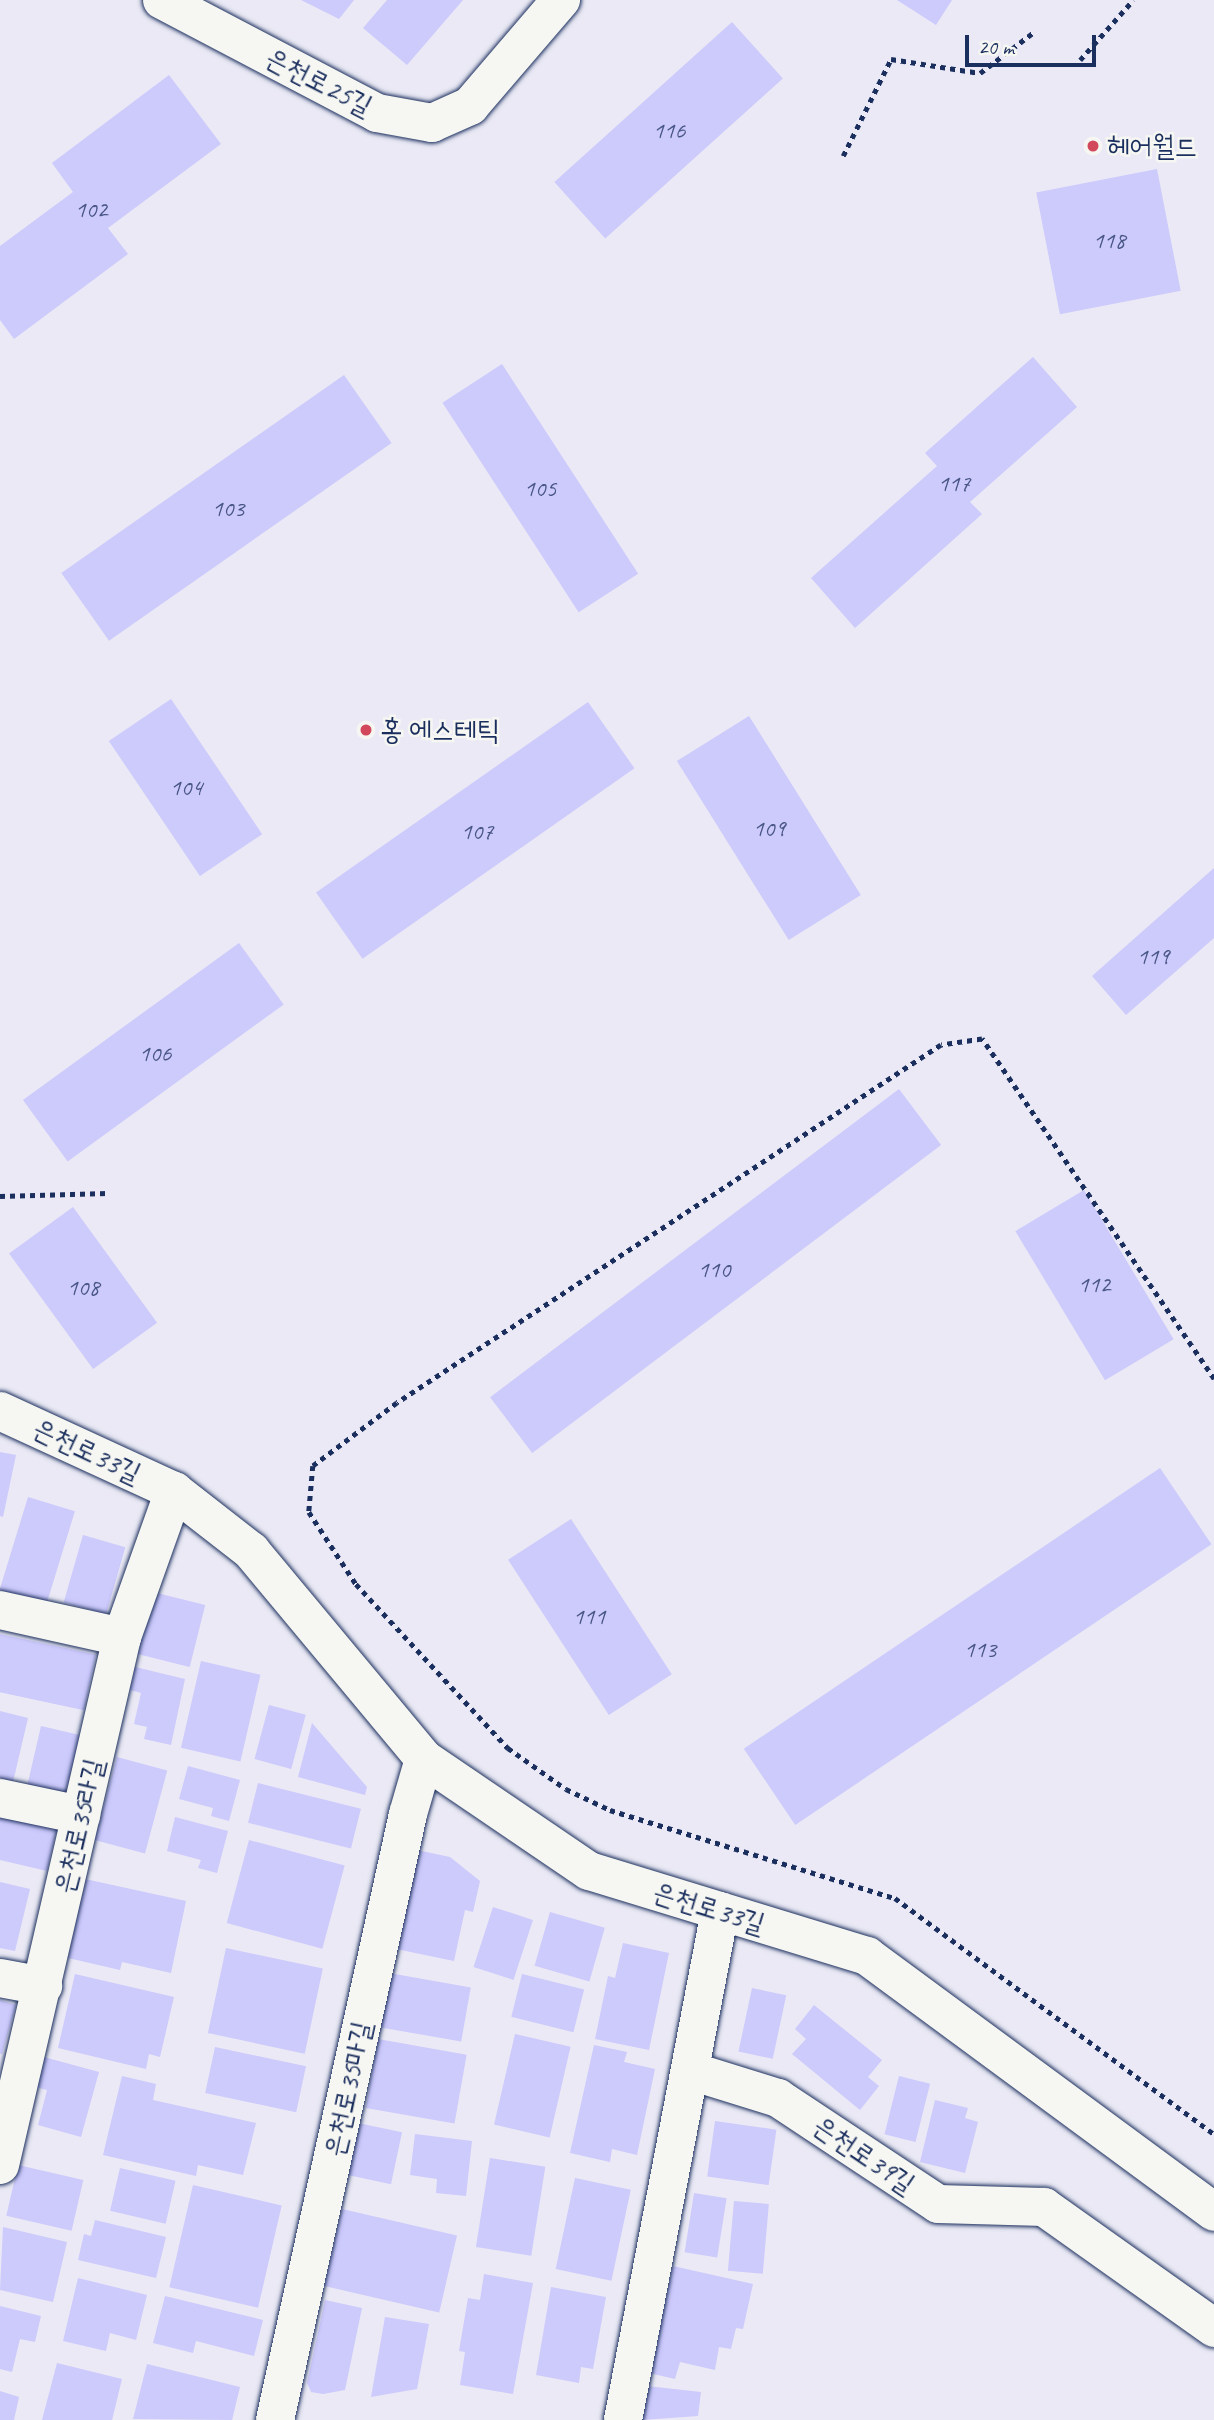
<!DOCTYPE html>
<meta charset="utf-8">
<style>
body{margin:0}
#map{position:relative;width:1214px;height:2420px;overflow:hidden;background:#eae9f5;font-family:Caveat,"Poor Story",sans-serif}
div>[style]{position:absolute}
.building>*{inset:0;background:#cdcafc;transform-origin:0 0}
.path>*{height:4.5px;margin-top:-2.25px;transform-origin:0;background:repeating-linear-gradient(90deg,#1b2f5e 0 5px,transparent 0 10px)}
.roads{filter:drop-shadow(0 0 2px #1b2f5e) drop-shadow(0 0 2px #1b2f5e)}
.minor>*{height:38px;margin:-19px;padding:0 19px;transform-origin:19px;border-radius:19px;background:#f6f6f2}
.dots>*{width:19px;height:19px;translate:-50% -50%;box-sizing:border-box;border:4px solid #f6f6f2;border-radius:50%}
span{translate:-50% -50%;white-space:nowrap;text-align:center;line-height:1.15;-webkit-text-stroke:5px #f6f6f2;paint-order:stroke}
.number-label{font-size:24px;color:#485686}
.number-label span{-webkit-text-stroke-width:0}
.street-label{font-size:28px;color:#1b2f5e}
.poi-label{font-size:28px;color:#1b2f5e}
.left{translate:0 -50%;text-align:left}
.scale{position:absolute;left:965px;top:35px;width:131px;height:32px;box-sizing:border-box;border:4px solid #1b2f5e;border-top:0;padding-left:9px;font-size:21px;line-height:24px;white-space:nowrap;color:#1b2f5e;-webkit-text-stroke:5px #f6f6f2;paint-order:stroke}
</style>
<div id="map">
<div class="building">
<i style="clip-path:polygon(301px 0,354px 0,339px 19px)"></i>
<i style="clip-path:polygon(387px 0,463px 0,407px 65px,363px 28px)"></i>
<i style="clip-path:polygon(897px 0,952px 0,936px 25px)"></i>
<i style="left:732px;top:22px;width:76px;height:239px;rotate:48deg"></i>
<i style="clip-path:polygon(169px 75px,221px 144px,108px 228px,128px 254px,14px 339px,0 320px,0 246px,73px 192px,52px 163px)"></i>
<i style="left:1157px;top:169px;width:124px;height:123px;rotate:79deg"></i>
<i style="clip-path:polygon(1033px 357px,1077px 407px,970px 502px,982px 514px,855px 628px,811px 578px,937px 466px,925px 453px)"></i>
<i style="left:502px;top:364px;width:250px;height:71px;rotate:57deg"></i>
<i style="left:344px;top:375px;width:83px;height:345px;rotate:55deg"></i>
<i style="left:171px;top:699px;width:163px;height:75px;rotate:56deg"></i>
<i style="left:588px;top:702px;width:81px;height:332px;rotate:55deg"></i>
<i style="left:749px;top:716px;width:211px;height:85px;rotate:58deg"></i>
<i style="clip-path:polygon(1214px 868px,1214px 938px,1126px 1015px,1092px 976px)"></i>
<i style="left:239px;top:943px;width:76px;height:267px;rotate:54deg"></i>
<i style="left:899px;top:1089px;width:70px;height:512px;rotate:53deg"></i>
<i style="left:1084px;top:1190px;width:174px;height:80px;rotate:59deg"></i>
<i style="left:73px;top:1207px;width:143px;height:79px;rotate:54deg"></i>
<i style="clip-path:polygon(0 1452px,16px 1455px,3px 1517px,0 1516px)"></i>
<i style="left:1160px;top:1468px;width:92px;height:502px;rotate:56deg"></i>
<i style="left:28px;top:1497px;width:49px;height:99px;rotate:17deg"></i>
<i style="left:571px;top:1519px;width:185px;height:75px;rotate:57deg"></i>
<i style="left:83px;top:1535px;width:44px;height:70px;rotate:16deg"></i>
<i style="left:145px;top:1590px;width:62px;height:64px;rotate:14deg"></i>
<i style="left:0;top:1634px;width:98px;height:57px;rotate:12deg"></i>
<i style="left:201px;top:1661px;width:61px;height:89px;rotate:13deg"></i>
<i style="clip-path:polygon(131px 1666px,185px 1679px,171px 1745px,144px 1739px,147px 1727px,134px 1724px,141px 1693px,126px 1689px)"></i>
<i style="left:269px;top:1705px;width:38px;height:56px;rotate:15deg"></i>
<i style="clip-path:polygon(0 1711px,28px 1718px,13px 1782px,0 1779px)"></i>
<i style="clip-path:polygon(312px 1723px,367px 1787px,365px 1795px,298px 1777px)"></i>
<i style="left:41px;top:1726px;width:44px;height:62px;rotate:13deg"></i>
<i style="left:117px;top:1757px;width:52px;height:86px;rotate:15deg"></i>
<i style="clip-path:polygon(188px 1766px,240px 1780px,229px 1821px,211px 1816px,213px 1808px,179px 1799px)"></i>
<i style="left:258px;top:1783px;width:106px;height:41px;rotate:14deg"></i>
<i style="clip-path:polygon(0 1812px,58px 1825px,47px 1871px,0 1860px)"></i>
<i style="clip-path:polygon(175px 1817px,228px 1831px,217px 1873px,198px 1868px,201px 1860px,167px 1851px)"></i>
<i style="left:249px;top:1840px;width:99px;height:86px;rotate:15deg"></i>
<i style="clip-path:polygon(417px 1850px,450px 1857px,480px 1881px,473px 1912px,465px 1910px,454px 1961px,396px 1949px)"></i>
<i style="clip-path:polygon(85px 1879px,186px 1901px,171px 1973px,122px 1962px,120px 1970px,68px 1958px)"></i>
<i style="clip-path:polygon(0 1882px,30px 1889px,15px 1951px,0 1948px)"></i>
<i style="left:493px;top:1907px;width:42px;height:63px;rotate:18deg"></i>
<i style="left:550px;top:1912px;width:57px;height:56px;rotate:16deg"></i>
<i style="clip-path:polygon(623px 1943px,669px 1953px,649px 2050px,595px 2039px,608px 1976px,615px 1978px)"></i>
<i style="left:226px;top:1948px;width:99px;height:87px;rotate:12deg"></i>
<i style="left:389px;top:1973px;width:83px;height:55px;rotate:10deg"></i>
<i style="clip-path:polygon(75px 1974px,174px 1997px,160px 2057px,149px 2054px,146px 2069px,58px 2048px)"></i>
<i style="left:522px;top:1974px;width:64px;height:44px;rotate:14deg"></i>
<i style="left:752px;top:1988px;width:35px;height:65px;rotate:12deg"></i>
<i style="clip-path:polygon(0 2000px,16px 2005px,2px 2054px,0 2054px)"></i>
<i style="clip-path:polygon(814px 2005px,882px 2060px,868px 2077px,879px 2086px,860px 2110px,792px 2054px,806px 2039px,795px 2029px)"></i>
<i style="left:515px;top:2034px;width:57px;height:93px;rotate:13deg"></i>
<i style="left:378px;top:2039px;width:90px;height:70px;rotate:10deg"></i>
<i style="clip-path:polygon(594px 2045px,627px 2052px,624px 2062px,655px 2069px,637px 2155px,612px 2149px,610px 2162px,570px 2153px)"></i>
<i style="left:215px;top:2047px;width:93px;height:47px;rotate:12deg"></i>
<i style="clip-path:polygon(44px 2057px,99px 2072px,81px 2137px,38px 2125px,47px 2090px,35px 2087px)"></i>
<i style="clip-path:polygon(122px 2076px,156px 2084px,153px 2100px,256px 2123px,243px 2175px,198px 2165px,196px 2176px,103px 2155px)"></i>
<i style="left:899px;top:2076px;width:32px;height:60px;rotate:14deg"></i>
<i style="clip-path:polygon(935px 2100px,968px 2108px,965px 2118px,978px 2122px,965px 2173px,920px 2162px)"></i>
<i style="left:715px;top:2121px;width:62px;height:56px;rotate:8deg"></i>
<i style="left:358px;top:2123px;width:45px;height:53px;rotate:12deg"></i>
<i style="clip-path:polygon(415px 2134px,472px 2141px,466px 2196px,436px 2193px,437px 2179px,410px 2175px)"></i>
<i style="left:490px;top:2158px;width:56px;height:90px;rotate:9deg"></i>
<i style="left:18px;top:2165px;width:67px;height:52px;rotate:13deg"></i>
<i style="left:120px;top:2168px;width:57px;height:44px;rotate:13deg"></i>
<i style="left:575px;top:2178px;width:57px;height:93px;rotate:12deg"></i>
<i style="left:193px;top:2185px;width:91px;height:105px;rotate:13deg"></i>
<i style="left:694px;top:2193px;width:33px;height:60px;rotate:9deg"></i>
<i style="left:734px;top:2201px;width:35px;height:70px;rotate:5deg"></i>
<i style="left:342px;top:2209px;width:118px;height:79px;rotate:13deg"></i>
<i style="clip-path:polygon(95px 2220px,166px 2237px,156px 2278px,78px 2260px,84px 2234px,91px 2236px)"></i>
<i style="clip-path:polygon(3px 2227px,67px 2242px,53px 2302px,0 2290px)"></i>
<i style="clip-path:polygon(673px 2266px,753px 2284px,743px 2329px,736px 2328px,731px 2349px,719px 2347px,715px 2370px,680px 2362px,675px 2379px,649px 2373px)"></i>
<i style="clip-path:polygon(484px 2274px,533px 2283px,513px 2394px,460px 2385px,465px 2352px,459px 2351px,468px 2298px,480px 2300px)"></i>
<i style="clip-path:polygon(78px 2278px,147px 2295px,136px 2340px,110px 2333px,106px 2351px,63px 2341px)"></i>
<i style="clip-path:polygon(551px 2287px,606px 2297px,593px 2369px,581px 2367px,579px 2383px,536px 2375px)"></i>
<i style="clip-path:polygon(165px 2296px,263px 2320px,254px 2356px,196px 2341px,193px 2353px,153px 2343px)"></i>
<i style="clip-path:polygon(325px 2300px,362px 2308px,345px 2390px,323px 2394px,311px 2392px,307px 2383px)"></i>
<i style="clip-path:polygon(0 2306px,41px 2316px,35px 2342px,20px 2339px,12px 2372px,0 2369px)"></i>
<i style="clip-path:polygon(385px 2317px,429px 2324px,417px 2389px,371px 2397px)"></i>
<i style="clip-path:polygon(57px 2363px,122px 2379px,112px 2420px,42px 2420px)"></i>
<i style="clip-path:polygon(147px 2364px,240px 2387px,232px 2420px,133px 2419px)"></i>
<i style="clip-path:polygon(647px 2386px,701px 2392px,698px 2416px,642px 2420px)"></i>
<i style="clip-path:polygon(0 2391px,19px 2397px,14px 2420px,0 2420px)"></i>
</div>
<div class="path">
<i style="left:1080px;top:60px;width:80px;rotate:-48.5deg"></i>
<i style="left:843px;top:156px;width:108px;rotate:-63.7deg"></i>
<i style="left:891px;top:59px;width:90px;rotate:8.9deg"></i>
<i style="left:980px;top:73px;width:68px;rotate:-37.2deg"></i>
<i style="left:0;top:1196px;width:108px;rotate:-1.6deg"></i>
<i style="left:1214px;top:1379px;width:412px;rotate:-124.3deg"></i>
<i style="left:982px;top:1039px;width:41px;rotate:171.7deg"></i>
<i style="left:941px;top:1045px;width:651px;rotate:146.65deg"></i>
<i style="left:397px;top:1403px;width:105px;rotate:143.1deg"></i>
<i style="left:313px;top:1466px;width:46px;rotate:95deg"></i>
<i style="left:309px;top:1512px;width:86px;rotate:56.9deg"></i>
<i style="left:356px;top:1584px;width:224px;rotate:47.2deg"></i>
<i style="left:508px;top:1748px;width:71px;rotate:35.3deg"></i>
<i style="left:566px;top:1789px;width:49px;rotate:25.5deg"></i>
<i style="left:610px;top:1810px;width:298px;rotate:17.2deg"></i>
<i style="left:895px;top:1898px;width:397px;rotate:36.5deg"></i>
</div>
<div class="roads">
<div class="minor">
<i style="left:162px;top:0;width:243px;rotate:27.7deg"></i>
<i style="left:377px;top:113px;width:56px;rotate:10.3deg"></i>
<i style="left:432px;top:123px;width:42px;rotate:-24.1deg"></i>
<i style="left:470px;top:106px;width:140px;rotate:-49.4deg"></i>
<i style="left:0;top:1411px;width:192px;rotate:24.7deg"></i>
<i style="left:174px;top:1491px;width:98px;rotate:37.9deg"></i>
<i style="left:251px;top:1551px;width:271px;rotate:50.2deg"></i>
<i style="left:424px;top:1759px;width:199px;rotate:34.2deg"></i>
<i style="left:589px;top:1871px;width:291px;rotate:17deg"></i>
<i style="left:867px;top:1956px;width:431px;rotate:36.4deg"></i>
<i style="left:0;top:1610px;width:125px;rotate:12.5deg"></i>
<i style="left:0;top:1798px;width:83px;rotate:11.9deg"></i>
<i style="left:0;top:1978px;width:44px;rotate:10.5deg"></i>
<i style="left:691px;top:2071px;width:91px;rotate:17.2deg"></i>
<i style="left:778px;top:2098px;width:192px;rotate:33.5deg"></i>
<i style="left:938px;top:2204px;width:106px;rotate:1.6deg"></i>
<i style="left:1044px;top:2207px;width:209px;rotate:35.4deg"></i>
<i style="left:0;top:2165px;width:542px;rotate:-76.99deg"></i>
<i style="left:122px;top:1637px;width:155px;rotate:-70.4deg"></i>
<i style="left:275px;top:2420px;width:620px;rotate:-77.62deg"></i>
<i style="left:408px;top:1814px;width:57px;rotate:-73.8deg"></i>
<i style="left:623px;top:2420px;width:518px;rotate:-79.21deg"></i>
</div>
</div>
<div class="dots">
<i style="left:1093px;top:146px;background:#d1495b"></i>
<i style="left:366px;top:730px;background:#d1495b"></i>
</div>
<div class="number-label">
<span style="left:669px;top:131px">116</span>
<span style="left:91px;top:210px">102</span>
<span style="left:1109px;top:241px">118</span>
<span style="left:954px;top:484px">117</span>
<span style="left:540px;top:489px">105</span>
<span style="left:228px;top:509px">103</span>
<span style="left:186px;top:788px">104</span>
<span style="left:769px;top:829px">109</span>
<span style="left:477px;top:832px">107</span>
<span style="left:1153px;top:957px">119</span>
<span style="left:155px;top:1054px">106</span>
<span style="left:714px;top:1270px">110</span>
<span style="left:1094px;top:1285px">112</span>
<span style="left:83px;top:1288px">108</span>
<span style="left:589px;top:1617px">111</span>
<span style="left:980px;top:1650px">113</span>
</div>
<div class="street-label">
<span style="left:319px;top:82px;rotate:27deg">은천로25길</span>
<span style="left:87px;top:1451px;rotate:25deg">은천로33길</span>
<span style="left:79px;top:1826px;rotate:-77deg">은천로35라길</span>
<span style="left:709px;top:1908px;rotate:17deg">은천로33길</span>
<span style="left:348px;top:2089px;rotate:-78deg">은천로35마길</span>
<span style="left:864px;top:2155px;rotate:34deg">은천로39길</span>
</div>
<div class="poi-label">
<span class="left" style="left:1107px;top:146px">헤어월드</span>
<span class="left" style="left:380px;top:730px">홍 에스테틱</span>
</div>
<div class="scale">20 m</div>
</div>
